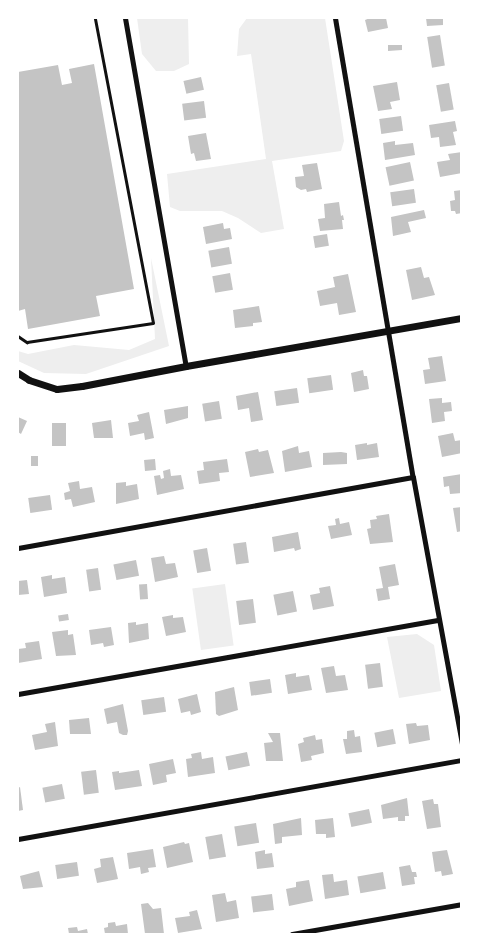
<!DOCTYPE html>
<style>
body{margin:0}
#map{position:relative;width:479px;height:952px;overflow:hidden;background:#fff;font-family:Montserrat,sans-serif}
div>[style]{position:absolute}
.green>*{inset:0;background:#eee;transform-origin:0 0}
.building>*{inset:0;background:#c4c4c4;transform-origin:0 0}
.service>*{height:2.5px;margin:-1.25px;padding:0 1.25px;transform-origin:1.25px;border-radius:1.25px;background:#111}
.minor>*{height:5px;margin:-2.5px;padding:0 2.5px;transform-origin:2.5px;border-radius:2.5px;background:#111}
.tertiary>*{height:7px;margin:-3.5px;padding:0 3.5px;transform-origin:3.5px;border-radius:3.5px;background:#111}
span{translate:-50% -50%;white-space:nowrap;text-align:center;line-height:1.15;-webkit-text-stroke:4px #fff;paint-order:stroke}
.frame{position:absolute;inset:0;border:19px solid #fff;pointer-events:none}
</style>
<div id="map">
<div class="green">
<i style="clip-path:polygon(137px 18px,188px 18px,189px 64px,174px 71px,156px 71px,142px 54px)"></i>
<i style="clip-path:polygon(247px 18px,325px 18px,344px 141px,341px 151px,272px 161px,284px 229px,261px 233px,238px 218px,222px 211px,180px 211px,170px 207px,167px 174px,266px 159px,251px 54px,237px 56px,239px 29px)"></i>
<i style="clip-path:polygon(151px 258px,169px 346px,86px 374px,44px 373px,18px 361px,18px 351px,28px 354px,74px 345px,129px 350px,155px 339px)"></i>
<i style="left:225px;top:584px;width:62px;height:33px;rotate:82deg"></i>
<i style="clip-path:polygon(417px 634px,434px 645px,441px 691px,399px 698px,387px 637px)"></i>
</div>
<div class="building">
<i style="clip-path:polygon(370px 18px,386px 18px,388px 28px,368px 32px,365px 20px)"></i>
<i style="clip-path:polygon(426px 18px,443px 18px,443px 25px,427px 26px)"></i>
<i style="left:440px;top:35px;width:31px;height:13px;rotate:81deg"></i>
<i style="clip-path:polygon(388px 45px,402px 45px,402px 50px,388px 51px)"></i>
<i style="clip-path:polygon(94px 64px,134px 289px,96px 296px,100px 316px,28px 329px,25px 309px,18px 311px,18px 72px,58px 65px,62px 85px,72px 83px,69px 69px)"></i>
<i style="left:201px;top:77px;width:13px;height:18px;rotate:77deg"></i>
<i style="clip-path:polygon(397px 82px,400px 100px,390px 102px,392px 109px,378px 111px,373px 86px)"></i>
<i style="left:449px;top:83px;width:27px;height:13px;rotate:80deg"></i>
<i style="left:204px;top:101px;width:17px;height:22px;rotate:83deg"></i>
<i style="left:401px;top:116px;width:15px;height:22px;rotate:82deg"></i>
<i style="clip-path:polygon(455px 121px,457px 131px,453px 132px,456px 145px,440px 147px,439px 137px,431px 138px,429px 125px)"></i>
<i style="clip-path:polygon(206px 133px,211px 159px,196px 161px,194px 153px,191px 154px,188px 136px)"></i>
<i style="clip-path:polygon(395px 141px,395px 145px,413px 143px,415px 155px,385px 160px,383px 143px)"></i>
<i style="clip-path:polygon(462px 152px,462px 173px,440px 177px,437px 162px,450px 160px,448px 154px)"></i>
<i style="left:410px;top:162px;width:19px;height:25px;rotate:78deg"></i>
<i style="clip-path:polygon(317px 163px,322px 189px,307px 192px,306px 189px,301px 190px,296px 187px,295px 177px,304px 176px,302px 165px)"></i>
<i style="left:414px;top:189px;width:14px;height:24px;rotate:82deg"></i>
<i style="clip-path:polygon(462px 190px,462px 213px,456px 214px,455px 211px,451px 211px,450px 201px,455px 200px,454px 191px)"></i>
<i style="clip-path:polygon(339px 202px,341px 216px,343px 215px,344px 220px,342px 220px,343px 229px,320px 231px,318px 219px,325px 218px,324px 204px)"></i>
<i style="clip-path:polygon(424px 210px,426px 218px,408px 222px,411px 232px,393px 236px,391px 217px)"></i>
<i style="clip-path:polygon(223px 223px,224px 229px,230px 228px,232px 239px,206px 244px,203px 227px)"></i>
<i style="left:327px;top:234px;width:12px;height:14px;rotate:81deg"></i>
<i style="left:229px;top:247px;width:17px;height:21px;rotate:80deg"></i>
<i style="clip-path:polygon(421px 267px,424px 278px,429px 277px,435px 295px,412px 300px,406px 270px)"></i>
<i style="left:230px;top:273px;width:17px;height:18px;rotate:80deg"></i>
<i style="clip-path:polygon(348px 274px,356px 312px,339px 315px,337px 303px,320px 306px,317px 291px,335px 287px,333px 277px)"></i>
<i style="clip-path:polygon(259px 306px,262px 322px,253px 323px,253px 326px,235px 328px,233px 310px)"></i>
<i style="clip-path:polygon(442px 356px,446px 381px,425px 384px,423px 370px,430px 369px,428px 358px)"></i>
<i style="clip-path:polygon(363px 370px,364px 376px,367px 376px,369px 389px,354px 392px,351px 373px)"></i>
<i style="left:331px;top:375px;width:15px;height:24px;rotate:82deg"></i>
<i style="left:297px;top:388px;width:15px;height:23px;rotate:82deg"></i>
<i style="clip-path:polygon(258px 392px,263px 420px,251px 422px,249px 408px,238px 410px,236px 396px)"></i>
<i style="clip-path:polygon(442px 398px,442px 403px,451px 402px,452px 411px,444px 412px,445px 421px,432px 423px,429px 399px)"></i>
<i style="left:219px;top:401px;width:18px;height:17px;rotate:81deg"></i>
<i style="clip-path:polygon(188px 406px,188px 418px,166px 424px,164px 410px)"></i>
<i style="clip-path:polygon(149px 412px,154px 438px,145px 440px,144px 433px,130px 436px,128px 423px,139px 421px,137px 415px)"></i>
<i style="clip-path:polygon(18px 417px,27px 421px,21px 434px,18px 432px)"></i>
<i style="clip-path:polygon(111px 420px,113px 438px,94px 438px,92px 423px)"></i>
<i style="left:52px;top:423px;width:14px;height:23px"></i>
<i style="clip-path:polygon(453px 433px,455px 441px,462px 440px,462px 453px,442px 457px,438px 436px)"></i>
<i style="clip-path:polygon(367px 443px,367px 445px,377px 443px,379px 457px,357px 460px,355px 445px)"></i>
<i style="clip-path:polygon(298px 446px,299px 453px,309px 451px,312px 467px,285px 472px,282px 451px)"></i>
<i style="clip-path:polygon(258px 449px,259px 452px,268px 450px,274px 473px,250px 477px,245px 452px)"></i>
<i style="clip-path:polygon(341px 452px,347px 453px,347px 464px,323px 465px,323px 453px)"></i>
<i style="left:31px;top:456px;width:7px;height:10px"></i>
<i style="left:155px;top:459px;width:11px;height:11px;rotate:85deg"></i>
<i style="clip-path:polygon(227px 459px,229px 472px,219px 473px,220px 481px,199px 484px,197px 471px,204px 470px,203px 462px)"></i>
<i style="clip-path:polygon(170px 469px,171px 476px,181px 475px,184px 489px,157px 495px,154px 476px,160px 475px,161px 479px,164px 478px,163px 471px)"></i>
<i style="clip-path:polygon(462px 474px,462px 493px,450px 494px,449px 486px,444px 487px,443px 477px)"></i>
<i style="clip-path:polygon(79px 481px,80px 489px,92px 487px,95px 502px,73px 507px,71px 499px,65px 500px,64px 493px,70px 491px,68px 483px)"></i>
<i style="clip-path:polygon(126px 482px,126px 486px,137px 484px,139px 499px,116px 504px,116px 483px)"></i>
<i style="left:50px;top:495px;width:15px;height:22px;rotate:82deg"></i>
<i style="clip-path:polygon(462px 507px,462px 531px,457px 532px,453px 508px)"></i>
<i style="clip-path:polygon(389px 514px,393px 542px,370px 544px,367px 529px,371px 528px,370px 520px,377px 519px,376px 516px)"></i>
<i style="clip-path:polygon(339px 518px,340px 524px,349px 522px,352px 535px,331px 539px,328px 526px,336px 525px,335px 519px)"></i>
<i style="clip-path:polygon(298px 532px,301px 549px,295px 551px,294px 548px,274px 552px,272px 537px)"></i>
<i style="left:246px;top:542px;width:21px;height:13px;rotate:82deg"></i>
<i style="left:207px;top:548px;width:23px;height:14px;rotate:80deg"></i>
<i style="clip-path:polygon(164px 556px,166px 564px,175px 563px,178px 577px,155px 582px,151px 558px)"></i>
<i style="left:136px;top:560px;width:16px;height:23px;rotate:79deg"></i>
<i style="clip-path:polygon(395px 564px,399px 585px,388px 587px,390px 599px,378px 601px,376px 589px,383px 588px,379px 567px)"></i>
<i style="left:98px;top:568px;width:22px;height:12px;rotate:82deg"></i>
<i style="clip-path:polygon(52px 575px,52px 579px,65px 577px,67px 593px,44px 597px,41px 577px)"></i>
<i style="clip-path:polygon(27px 580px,29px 594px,18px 595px,18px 581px)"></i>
<i style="left:147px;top:584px;width:15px;height:8px;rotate:86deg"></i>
<i style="clip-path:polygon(330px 586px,334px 606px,313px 610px,310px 595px,320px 593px,319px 588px)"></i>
<i style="left:293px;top:591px;width:21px;height:20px;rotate:79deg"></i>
<i style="left:253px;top:599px;width:24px;height:17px;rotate:83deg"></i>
<i style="left:68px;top:614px;width:6px;height:10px;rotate:81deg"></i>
<i style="clip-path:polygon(173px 615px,173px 618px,183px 617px,186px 632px,166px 636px,162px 617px)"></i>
<i style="clip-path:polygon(136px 622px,136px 625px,148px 623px,149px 639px,129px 643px,128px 623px)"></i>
<i style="clip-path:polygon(111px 627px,114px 645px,104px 647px,103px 643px,91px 645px,89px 630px)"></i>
<i style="clip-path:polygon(68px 630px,68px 635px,73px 634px,76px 655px,56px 656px,52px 632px)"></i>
<i style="clip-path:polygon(39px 641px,42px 659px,18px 663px,18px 649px,26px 648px,25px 643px)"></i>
<i style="left:380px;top:663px;width:24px;height:15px;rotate:83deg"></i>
<i style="clip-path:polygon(334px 666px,336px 676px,345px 675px,348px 690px,326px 693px,321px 668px)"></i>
<i style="clip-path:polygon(296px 673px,296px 677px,309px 675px,312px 690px,288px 694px,285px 675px)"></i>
<i style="left:270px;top:679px;width:14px;height:21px;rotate:82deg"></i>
<i style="clip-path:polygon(234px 687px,238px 710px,219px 716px,216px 714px,215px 692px)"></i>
<i style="clip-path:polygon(197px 694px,201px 712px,191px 715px,190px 711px,181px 713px,178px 699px)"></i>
<i style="left:164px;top:697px;width:15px;height:23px;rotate:82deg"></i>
<i style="clip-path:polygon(123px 704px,128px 731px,127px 735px,123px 735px,119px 733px,117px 722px,107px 724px,104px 709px)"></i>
<i style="clip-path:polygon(89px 718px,91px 734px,70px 734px,69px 720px)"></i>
<i style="clip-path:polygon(55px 722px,58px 746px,35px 750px,32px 735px,47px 732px,45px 724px)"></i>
<i style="clip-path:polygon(416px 723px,417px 726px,428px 725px,430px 740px,409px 744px,406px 724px)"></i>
<i style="left:393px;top:729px;width:15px;height:19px;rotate:79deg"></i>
<i style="clip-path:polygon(354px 730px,355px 737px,360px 736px,362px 752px,346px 754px,343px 739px,347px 739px,347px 731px)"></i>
<i style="clip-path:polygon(268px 733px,280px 733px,283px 761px,266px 761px,264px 743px,273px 742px)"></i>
<i style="clip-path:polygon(315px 735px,316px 740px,322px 739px,324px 753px,311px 756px,312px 760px,301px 762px,298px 744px,304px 742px,303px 738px)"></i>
<i style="clip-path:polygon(201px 752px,202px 759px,213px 757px,215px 773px,188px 777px,186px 759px,192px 758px,191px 754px)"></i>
<i style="left:247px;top:752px;width:14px;height:22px;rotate:78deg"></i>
<i style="clip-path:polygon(173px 759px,176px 773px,166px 775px,167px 782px,153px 785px,149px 764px)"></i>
<i style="left:96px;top:770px;width:23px;height:15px;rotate:83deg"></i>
<i style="clip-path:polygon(139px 770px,142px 786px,115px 790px,112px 772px,119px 771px,119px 773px)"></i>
<i style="left:62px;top:784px;width:15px;height:20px;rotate:79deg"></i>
<i style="clip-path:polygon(20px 787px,23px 810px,18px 811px,18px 788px)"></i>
<i style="clip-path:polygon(407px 798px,409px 816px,405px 816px,405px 821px,398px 821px,398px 817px,383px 819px,381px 805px)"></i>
<i style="clip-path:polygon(433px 799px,434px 804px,438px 804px,441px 827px,427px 829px,422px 801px)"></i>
<i style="left:369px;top:809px;width:14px;height:21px;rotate:78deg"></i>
<i style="clip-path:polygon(301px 818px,302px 835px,282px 837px,282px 843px,275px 844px,273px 824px)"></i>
<i style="clip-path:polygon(333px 818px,335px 837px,326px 838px,326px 834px,316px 834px,315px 820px)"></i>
<i style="left:256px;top:823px;width:20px;height:22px;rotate:81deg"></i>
<i style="left:222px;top:834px;width:23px;height:17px;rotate:80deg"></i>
<i style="clip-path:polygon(184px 842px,185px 844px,189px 843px,193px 862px,167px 868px,163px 847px)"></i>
<i style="clip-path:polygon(153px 849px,156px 867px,148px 868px,149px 872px,141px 874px,140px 867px,129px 869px,127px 853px)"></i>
<i style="clip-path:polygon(265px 850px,265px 854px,272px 853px,274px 867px,257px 869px,255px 852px)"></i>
<i style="clip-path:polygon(447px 850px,453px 874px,442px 876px,441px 871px,435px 872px,432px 852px)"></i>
<i style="clip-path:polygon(113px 857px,118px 879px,97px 883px,94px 869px,101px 867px,100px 859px)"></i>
<i style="left:77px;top:862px;width:14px;height:22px;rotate:82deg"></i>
<i style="clip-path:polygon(410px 865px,412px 872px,416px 872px,417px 877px,414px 877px,415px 884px,402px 886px,399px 867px)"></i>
<i style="clip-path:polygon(39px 871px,43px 887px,23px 889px,20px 876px)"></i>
<i style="left:383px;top:872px;width:17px;height:26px;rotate:80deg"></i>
<i style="clip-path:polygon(333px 874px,334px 882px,347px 880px,349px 895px,325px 899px,322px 875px)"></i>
<i style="clip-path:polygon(309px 880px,313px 901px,289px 906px,286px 889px,296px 887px,296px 882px)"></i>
<i style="clip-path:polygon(225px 893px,227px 902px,236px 900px,239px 918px,216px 922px,212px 895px)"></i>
<i style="left:272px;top:894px;width:16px;height:21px;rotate:83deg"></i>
<i style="clip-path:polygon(148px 903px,153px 909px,161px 908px,164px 934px,145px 934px,141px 904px)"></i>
<i style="clip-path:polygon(197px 910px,202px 929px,178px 933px,175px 918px,190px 916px,189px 912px)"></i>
<i style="clip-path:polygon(115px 922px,116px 926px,127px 924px,128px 934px,105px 934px,104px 928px,108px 927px,108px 923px)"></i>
<i style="clip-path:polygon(77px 927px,78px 931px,87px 929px,88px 934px,69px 934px,68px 928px)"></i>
</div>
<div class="service">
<i style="left:18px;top:18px;width:3px"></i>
<i style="left:18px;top:336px;width:11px;rotate:34deg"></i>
<i style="left:27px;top:342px;width:127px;rotate:-8.6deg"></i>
<i style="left:153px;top:323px;width:310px;rotate:-100.8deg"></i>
</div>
<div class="minor">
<i style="left:125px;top:18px;width:353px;rotate:80.1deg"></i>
<i style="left:335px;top:18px;width:466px;rotate:80.4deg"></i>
<i style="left:413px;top:477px;width:271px;rotate:79.6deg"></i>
<i style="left:18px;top:548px;width:401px;rotate:-10.2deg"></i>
<i style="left:18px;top:694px;width:426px;rotate:-10deg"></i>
<i style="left:18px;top:839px;width:451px;rotate:-10.1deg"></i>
<i style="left:292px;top:934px;width:173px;rotate:-10deg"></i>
</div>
<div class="tertiary">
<i style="left:18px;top:373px;width:13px;rotate:32deg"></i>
<i style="left:29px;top:380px;width:29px;rotate:18deg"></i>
<i style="left:57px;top:389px;width:25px;rotate:-7deg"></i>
<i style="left:82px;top:386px;width:106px;rotate:-10.9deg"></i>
<i style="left:186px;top:366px;width:280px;rotate:-9.9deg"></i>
</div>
<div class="frame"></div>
</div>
